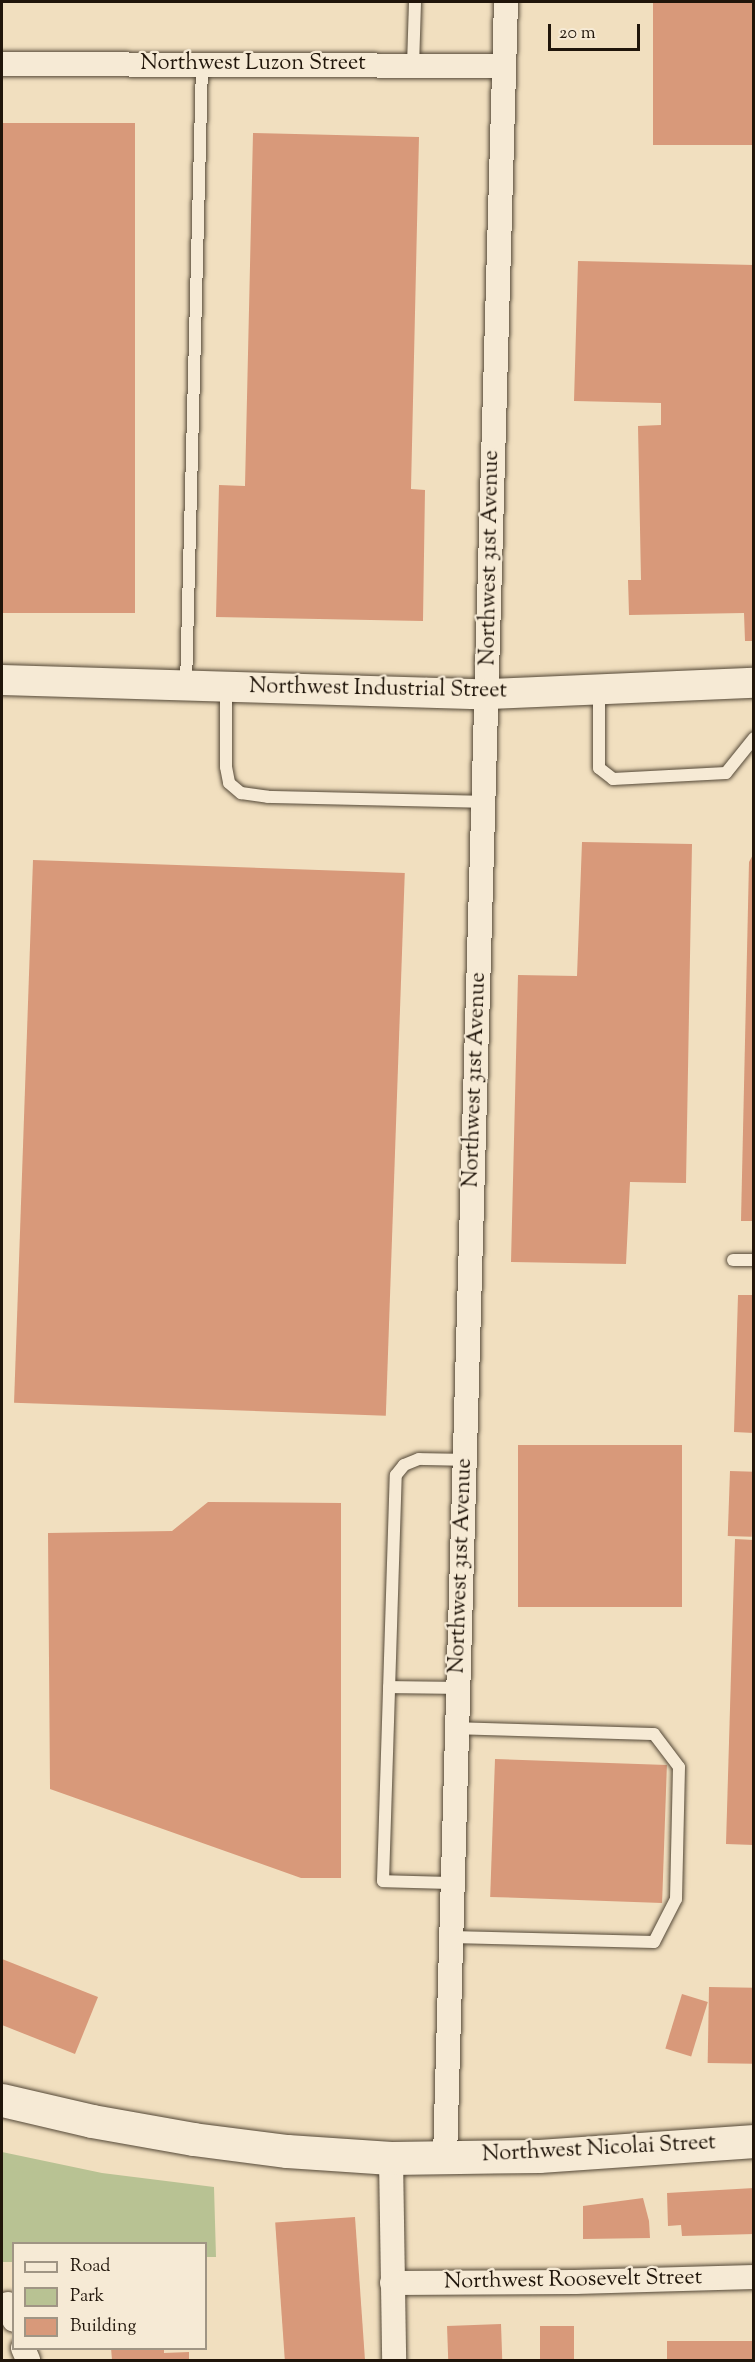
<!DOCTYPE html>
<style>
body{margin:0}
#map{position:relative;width:755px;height:2362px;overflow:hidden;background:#f1dfbf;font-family:"Sorts Mill Goudy",serif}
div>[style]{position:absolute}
.green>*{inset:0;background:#b8c293}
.building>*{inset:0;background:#d8997a;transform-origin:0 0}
.roads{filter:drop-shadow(0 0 2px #544837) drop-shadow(0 0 2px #544837)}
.service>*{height:12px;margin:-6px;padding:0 6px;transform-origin:6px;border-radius:6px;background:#f6ead5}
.minor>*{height:24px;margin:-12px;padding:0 12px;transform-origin:12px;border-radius:12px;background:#f6ead5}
.tertiary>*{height:30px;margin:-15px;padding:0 15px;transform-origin:15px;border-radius:15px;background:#f6ead5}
.secondary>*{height:33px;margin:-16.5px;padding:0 16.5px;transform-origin:16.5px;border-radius:16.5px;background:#f6ead5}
span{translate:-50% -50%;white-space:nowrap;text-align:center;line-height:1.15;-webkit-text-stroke:4.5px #f6ead5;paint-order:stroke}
.street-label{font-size:22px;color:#20150a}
.frame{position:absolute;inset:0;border:3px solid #20150a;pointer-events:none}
.legend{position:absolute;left:12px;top:2242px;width:195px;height:108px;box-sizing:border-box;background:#f6ead5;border:2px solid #a09584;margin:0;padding:8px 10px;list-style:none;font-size:18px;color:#20150a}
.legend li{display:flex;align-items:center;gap:12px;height:30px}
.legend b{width:30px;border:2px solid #a09584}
.scale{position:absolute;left:548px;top:24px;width:92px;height:27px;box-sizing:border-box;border:3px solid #20150a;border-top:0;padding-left:8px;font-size:18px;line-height:21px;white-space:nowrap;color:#20150a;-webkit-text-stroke:4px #f6ead5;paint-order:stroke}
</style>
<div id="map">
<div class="green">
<i style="clip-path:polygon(2px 2152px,102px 2173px,214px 2187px,216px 2257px,206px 2257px,206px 2244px,14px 2244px,13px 2262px,2px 2262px)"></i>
</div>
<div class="building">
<i style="left:653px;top:2px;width:101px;height:143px"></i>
<i style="left:2px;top:123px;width:133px;height:490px"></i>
<i style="clip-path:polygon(253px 133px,419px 137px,411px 489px,425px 490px,423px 621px,216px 617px,219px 485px,245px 486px)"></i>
<i style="clip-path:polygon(578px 261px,754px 265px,754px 641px,745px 641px,744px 613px,629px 615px,628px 580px,641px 580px,638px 426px,661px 425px,661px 403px,574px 401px)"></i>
<i style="clip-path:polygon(582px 842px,692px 844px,686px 1183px,630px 1182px,626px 1264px,511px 1262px,518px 975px,577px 976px)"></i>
<i style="clip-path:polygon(754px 853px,754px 1221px,741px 1221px,749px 862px)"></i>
<i style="left:33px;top:860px;width:372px;height:543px;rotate:2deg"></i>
<i style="clip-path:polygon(738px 1295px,754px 1295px,754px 1433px,734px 1432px)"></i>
<i style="left:518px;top:1445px;width:164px;height:162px"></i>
<i style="left:730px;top:1471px;width:24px;height:65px;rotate:2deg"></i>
<i style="clip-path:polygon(208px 1502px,341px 1503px,341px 1878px,301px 1878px,50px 1789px,48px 1533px,172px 1531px)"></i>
<i style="clip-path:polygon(735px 1539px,754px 1540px,754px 1845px,726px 1844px)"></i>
<i style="left:495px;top:1759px;width:172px;height:138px;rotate:2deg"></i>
<i style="clip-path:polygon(2px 1959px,98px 1997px,75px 2054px,2px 2025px)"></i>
<i style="left:709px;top:1987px;width:45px;height:76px;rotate:1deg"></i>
<i style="left:682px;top:1994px;width:27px;height:57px;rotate:17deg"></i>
<i style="clip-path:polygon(754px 2188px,754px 2234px,682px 2236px,681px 2225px,668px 2226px,667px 2193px)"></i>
<i style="clip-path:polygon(643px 2198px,649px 2221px,650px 2238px,583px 2239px,583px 2206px)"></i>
<i style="left:355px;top:2217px;width:143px;height:80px;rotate:86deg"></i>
<i style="left:501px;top:2324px;width:36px;height:54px;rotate:88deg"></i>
<i style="left:540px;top:2326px;width:34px;height:34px"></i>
<i style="left:754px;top:2341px;width:19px;height:87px;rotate:90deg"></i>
<i style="clip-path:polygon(111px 2348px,164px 2348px,164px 2353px,189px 2352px,189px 2360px,112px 2360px)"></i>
</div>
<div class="roads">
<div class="service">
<i style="left:413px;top:66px;width:64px;rotate:-88.2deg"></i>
<i style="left:186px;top:685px;width:620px;rotate:-88.52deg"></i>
<i style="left:226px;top:688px;width:79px;rotate:90deg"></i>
<i style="left:226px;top:767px;width:16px;rotate:79deg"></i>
<i style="left:229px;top:783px;width:16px;rotate:40deg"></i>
<i style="left:241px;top:793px;width:27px;rotate:8deg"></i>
<i style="left:268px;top:797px;width:216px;rotate:1.3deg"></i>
<i style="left:599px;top:690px;width:78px;rotate:90deg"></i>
<i style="left:599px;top:768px;width:18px;rotate:38deg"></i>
<i style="left:613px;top:779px;width:113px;rotate:-3deg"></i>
<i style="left:726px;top:773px;width:45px;rotate:-51.3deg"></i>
<i style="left:733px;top:1260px;width:21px"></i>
<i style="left:389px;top:1687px;width:70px;rotate:0.8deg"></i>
<i style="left:453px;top:1883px;width:70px;rotate:-178.4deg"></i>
<i style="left:383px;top:1881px;width:406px;rotate:-88.2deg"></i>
<i style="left:396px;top:1475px;width:13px;rotate:-51deg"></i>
<i style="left:404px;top:1465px;width:16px;rotate:-22deg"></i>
<i style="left:419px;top:1459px;width:46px;rotate:1.2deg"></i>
<i style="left:451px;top:1937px;width:203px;rotate:1.4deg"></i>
<i style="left:654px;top:1942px;width:48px;rotate:-62.9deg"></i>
<i style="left:676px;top:1899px;width:132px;rotate:-88.7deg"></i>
<i style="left:679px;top:1767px;width:41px;rotate:-127.1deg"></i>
<i style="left:654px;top:1734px;width:197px;rotate:-178.3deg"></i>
</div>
<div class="minor">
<i style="left:2px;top:64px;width:502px;rotate:0.23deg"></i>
<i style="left:391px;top:2158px;width:202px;rotate:89.1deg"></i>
<i style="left:445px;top:2158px;width:2157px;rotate:-88.38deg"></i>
<i style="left:392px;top:2283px;width:183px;rotate:-0.3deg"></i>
<i style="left:575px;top:2282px;width:179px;rotate:-1.6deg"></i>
<i style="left:8px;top:2304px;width:17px;rotate:69deg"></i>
<i style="left:23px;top:2348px;width:13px;rotate:67deg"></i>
</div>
<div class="tertiary">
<i style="left:2px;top:680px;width:486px;rotate:1.7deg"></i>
<i style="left:488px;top:694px;width:266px;rotate:-2.4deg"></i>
</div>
<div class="secondary">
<i style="left:2px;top:2100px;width:92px;rotate:13.1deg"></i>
<i style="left:92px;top:2121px;width:103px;rotate:10.1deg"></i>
<i style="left:193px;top:2139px;width:95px;rotate:7.3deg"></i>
<i style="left:287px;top:2151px;width:104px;rotate:3.9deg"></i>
<i style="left:391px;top:2158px;width:148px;rotate:-0.8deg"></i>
<i style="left:539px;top:2156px;width:216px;rotate:-4deg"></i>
</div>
</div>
<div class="street-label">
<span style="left:253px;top:65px">Northwest Luzon Street</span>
<span style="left:491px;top:558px;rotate:-89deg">Northwest 31st Avenue</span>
<span style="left:378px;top:690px;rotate:1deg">Northwest Industrial Street</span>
<span style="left:476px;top:1080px;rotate:-88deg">Northwest 31st Avenue</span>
<span style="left:462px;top:1566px;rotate:-88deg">Northwest 31st Avenue</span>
<span style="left:599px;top:2150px;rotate:-3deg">Northwest Nicolai Street</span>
<span style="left:573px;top:2281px;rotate:-1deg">Northwest Roosevelt Street</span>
</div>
<div class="frame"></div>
<ul class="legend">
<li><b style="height:8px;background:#f6ead5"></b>Road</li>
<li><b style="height:16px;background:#b8c293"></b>Park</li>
<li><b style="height:16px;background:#d8997a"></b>Building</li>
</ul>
<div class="scale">20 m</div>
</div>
